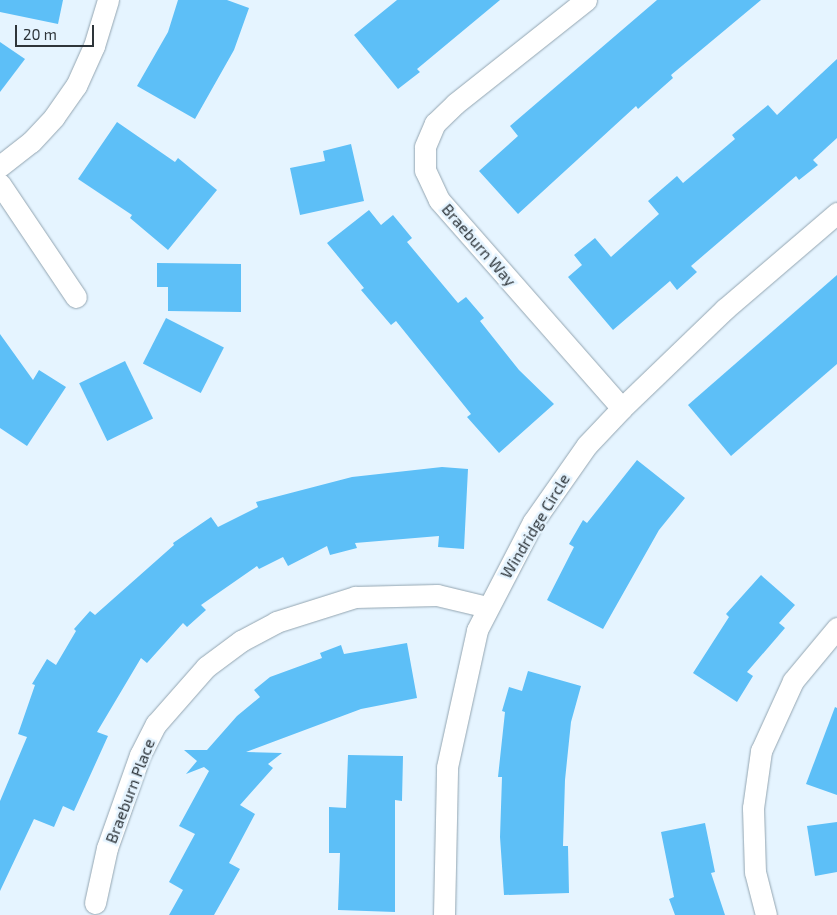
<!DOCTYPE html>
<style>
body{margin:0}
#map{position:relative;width:837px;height:915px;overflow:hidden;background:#e5f4ff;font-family:"Exo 2",sans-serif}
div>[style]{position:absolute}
.building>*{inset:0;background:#5dbff7;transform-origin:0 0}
.roads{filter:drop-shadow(0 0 1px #93a5b1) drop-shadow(0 0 1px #93a5b1)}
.minor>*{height:21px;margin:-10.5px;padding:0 10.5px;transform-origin:10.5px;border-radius:10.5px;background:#fff}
span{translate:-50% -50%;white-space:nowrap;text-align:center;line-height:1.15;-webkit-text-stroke:5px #e5f4ff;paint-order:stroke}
.street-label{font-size:16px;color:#2e353a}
.scale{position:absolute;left:15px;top:25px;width:79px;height:22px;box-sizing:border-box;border:2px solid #2e353a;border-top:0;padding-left:6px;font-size:15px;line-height:18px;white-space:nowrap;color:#2e353a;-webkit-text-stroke:4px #e5f4ff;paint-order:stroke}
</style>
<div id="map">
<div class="building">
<i style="clip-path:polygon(0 0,63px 0,58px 24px,0 12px)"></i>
<i style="clip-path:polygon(178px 0,227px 0,249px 8px,234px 50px,195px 119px,137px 86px,168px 32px)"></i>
<i style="clip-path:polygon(397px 0,500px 0,417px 69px,420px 72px,398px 89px,354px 35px)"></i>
<i style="clip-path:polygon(657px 0,761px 0,671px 75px,673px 78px,638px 109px,636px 106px,518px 214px,479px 171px,518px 136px,510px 126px)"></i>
<i style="clip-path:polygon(0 42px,25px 59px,0 92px)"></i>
<i style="clip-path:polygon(837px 59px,837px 138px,813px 160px,818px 165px,799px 180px,796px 176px,691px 266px,697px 272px,677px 290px,670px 281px,613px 330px,568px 277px,582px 265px,574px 255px,595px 238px,611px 257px,659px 214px,648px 201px,677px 176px,683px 183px,735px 139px,732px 135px,768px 105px,777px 115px)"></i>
<i style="clip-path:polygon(117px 122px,175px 162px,178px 158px,217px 190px,168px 250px,130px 218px,132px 215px,78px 179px)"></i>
<i style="clip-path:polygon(351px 144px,364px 201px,300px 215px,290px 168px,325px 161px,323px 151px)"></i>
<i style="clip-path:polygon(369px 210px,381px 225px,393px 215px,412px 238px,407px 242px,458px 303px,466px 297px,484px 318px,480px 321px,519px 370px,554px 404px,499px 453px,467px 417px,471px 414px,396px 321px,391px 325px,361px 290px,364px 288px,327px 243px)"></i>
<i style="clip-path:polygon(157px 263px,241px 264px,241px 312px,168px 311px,168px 287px,157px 287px)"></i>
<i style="clip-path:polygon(837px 275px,837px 364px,731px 456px,688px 405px)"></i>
<i style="left:166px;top:318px;width:65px;height:51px;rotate:27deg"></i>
<i style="clip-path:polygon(0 334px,33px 380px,39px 370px,66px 387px,27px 446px,0 428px)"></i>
<i style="left:125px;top:361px;width:64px;height:51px;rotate:64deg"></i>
<i style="clip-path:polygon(637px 460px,685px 498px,659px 530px,603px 629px,547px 600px,574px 547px,569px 544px,583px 520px,587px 523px)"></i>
<i style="clip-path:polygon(442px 467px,468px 469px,464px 549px,438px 547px,439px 536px,355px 543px,357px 548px,330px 555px,327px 546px,288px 566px,283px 557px,259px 569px,257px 566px,201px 605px,206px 610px,187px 627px,183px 623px,147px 663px,141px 658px,97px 732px,108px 736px,74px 811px,63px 806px,54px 827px,34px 819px,0 891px,0 801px,27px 737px,18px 734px,35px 685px,32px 684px,47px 659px,56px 665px,76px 631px,74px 629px,90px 611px,95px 615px,174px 545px,173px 543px,211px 517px,218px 527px,258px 507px,256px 502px,352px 477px)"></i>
<i style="clip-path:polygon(761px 575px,795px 605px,779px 623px,785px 628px,747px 672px,753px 676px,737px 702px,693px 673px,729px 617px,726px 614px)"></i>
<i style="clip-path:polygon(407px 643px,417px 698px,361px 709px,246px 752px,282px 753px,268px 764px,273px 768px,240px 805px,255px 814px,229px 863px,240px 869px,214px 915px,169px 915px,183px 890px,169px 882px,195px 834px,179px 826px,209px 771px,204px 767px,186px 774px,197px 761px,184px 750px,207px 750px,237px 716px,260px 697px,254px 690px,270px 677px,322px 658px,320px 653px,341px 645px,344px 654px)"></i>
<i style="clip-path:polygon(528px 671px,581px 686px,571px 722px,565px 780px,563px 846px,568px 846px,569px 893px,504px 895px,500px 837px,502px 777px,498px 777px,505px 712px,502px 711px,509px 687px,522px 691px)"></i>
<i style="clip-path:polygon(835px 707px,837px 708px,837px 795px,806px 784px)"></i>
<i style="clip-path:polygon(348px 755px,403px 756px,402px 801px,395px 800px,395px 912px,338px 910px,340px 853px,329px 853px,329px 807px,346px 808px)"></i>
<i style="clip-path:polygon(837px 822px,837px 872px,815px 876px,807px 826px)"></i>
<i style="clip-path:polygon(705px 823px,715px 872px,711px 873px,725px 915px,675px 915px,669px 899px,674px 897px,661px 832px)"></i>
</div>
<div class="roads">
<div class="minor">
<i style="left:586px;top:0;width:167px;rotate:141.6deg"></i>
<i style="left:455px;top:104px;width:28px;rotate:136deg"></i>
<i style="left:435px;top:123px;width:26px;rotate:113deg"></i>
<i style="left:425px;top:147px;width:23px;rotate:90deg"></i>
<i style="left:425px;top:170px;width:33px;rotate:65deg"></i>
<i style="left:439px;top:200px;width:277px;rotate:48.7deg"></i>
<i style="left:0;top:166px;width:39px;rotate:-38deg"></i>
<i style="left:31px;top:142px;width:34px;rotate:-47deg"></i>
<i style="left:54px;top:117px;width:38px;rotate:-55deg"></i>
<i style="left:76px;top:86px;width:44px;rotate:-65.8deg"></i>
<i style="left:94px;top:46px;width:48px;rotate:-73.1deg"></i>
<i style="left:0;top:184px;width:136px;rotate:56.1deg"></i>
<i style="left:95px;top:903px;width:56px;rotate:-77.7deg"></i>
<i style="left:107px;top:848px;width:99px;rotate:-70.5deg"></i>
<i style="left:140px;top:755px;width:35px;rotate:-63deg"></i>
<i style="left:156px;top:724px;width:76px;rotate:-48.7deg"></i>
<i style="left:206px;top:667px;width:44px;rotate:-36.6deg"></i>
<i style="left:241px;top:641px;width:40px;rotate:-28deg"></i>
<i style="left:276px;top:622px;width:83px;rotate:-17.6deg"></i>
<i style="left:355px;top:597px;width:82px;rotate:-1.4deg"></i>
<i style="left:437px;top:595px;width:51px;rotate:13.5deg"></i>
<i style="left:444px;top:915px;width:148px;rotate:-88.8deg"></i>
<i style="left:447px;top:767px;width:140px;rotate:-77.6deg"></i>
<i style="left:477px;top:630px;width:122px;rotate:-62.6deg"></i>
<i style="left:533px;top:522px;width:94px;rotate:-55deg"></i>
<i style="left:587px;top:445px;width:51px;rotate:-46.6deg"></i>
<i style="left:622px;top:408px;width:143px;rotate:-43.9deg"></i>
<i style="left:725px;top:309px;width:148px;rotate:-40.6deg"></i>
<i style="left:766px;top:915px;width:44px;rotate:-104.3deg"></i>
<i style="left:755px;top:872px;width:64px;rotate:-91.8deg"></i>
<i style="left:753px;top:808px;width:58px;rotate:-82deg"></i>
<i style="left:761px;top:751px;width:77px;rotate:-65.4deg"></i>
<i style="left:793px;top:681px;width:69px;rotate:-50.3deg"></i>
</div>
</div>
<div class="street-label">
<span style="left:479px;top:245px;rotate:49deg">Braeburn Way</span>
<span style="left:535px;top:526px;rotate:-59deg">Windridge Circle</span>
<span style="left:130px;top:791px;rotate:-69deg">Braeburn Place</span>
</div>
<div class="scale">20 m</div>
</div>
